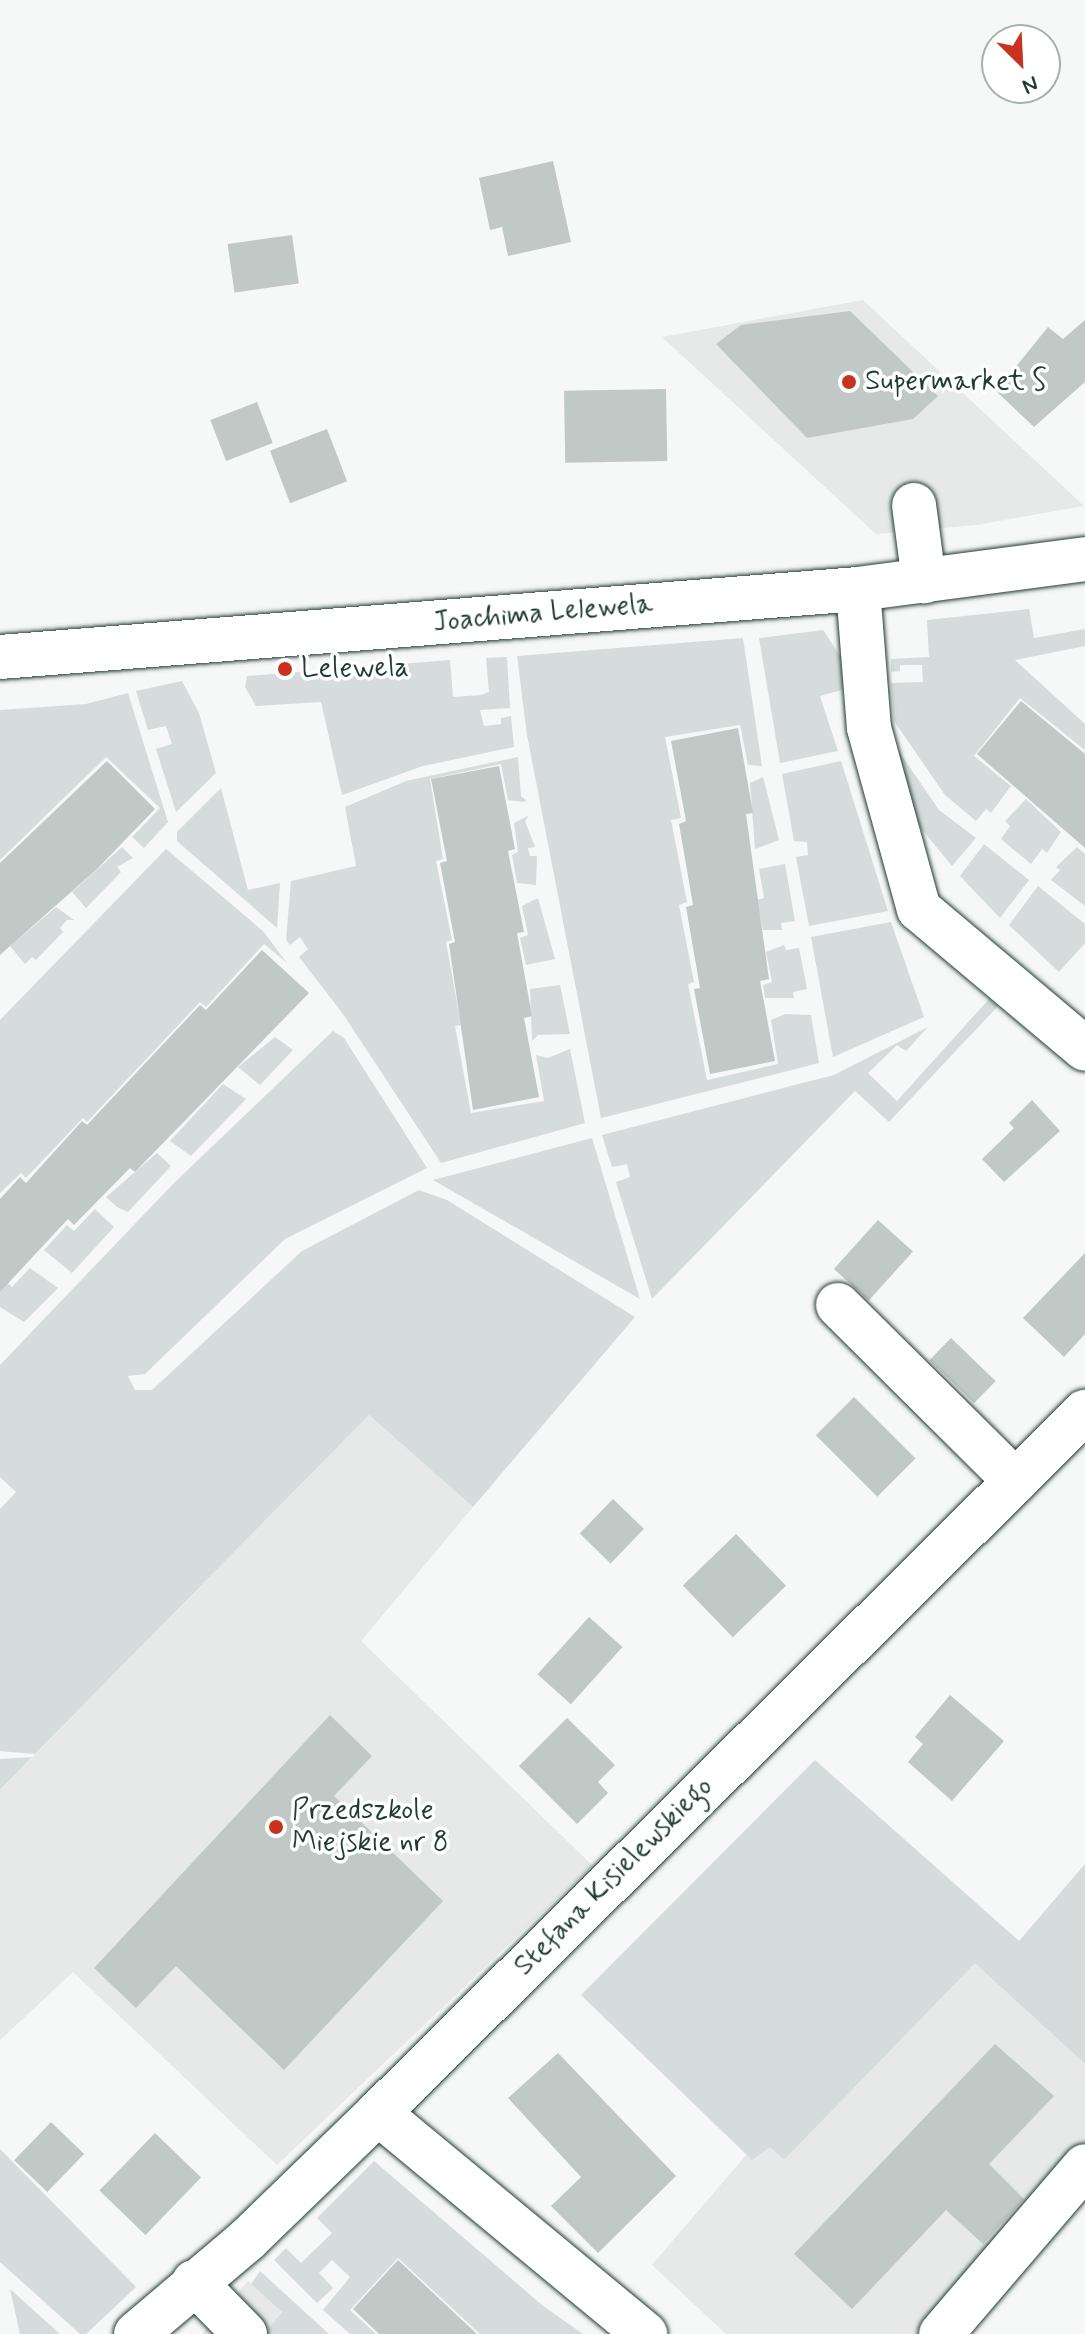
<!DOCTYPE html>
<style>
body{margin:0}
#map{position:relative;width:1085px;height:2334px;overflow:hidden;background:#f6f7f7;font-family:Mynerve,sans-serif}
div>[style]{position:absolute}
.built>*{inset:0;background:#e6e9e8}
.green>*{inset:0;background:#d6dcdb}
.building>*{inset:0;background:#c0c9c6;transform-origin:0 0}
.roads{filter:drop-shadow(0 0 2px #1f3d34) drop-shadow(0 0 2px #1f3d34)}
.minor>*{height:44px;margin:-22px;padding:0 22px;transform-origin:22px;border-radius:22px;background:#fff}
.dots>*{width:22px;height:22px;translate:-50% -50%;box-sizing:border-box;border:4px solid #fff;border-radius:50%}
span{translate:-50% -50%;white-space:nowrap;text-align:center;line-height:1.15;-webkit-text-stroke:7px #fff;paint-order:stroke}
.poi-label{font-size:28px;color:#1f3d34}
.left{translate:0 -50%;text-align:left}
.street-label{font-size:28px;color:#1f3d34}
.north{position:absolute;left:981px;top:24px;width:80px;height:80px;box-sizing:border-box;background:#fff;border:2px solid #a5b1ae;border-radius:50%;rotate:156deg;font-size:22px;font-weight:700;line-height:32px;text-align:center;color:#1f3d34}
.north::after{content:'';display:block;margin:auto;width:28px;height:36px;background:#c8321e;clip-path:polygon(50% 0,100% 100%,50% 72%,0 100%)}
</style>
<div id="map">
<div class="built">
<i style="clip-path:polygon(863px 300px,1084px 506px,976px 525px,876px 534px,662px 337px)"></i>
<i style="clip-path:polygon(369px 1415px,473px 1507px,361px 1641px,592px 1865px,277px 2165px,73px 1972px,0 2040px,0 1790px)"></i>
<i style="clip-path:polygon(975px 1962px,1085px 2064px,1085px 2153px,923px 2334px,726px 2334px,652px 2265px,747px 2154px,753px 2159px,770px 2146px,784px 2160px)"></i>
<i style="clip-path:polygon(248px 2281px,282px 2312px,264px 2334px,202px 2334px)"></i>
</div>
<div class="green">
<i style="clip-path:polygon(1029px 609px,1034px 638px,1085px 629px,1085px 646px,1015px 660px,1085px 724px,1085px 750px,1020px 698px,974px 756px,1011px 786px,991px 813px,986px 809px,976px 821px,945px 795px,894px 721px,891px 683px,923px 682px,922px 665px,900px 665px,900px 671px,891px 672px,891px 659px,929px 657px,927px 620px)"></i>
<i style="clip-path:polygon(823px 630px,849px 669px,853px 687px,820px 696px,838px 751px,780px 763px,759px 638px)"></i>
<i style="clip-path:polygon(743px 638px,762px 766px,748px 765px,740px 725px,665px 737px,681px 818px,671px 820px,687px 902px,679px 905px,694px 982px,688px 984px,707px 1080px,778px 1064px,771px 1020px,785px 1014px,811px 1015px,819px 1063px,601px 1118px,527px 735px,517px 656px)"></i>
<i style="clip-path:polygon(507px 657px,510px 708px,480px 710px,484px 726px,501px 724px,501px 718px,511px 716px,514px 747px,423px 766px,342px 795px,321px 702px,256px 706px,245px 687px,247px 676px,450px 660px,453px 697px,481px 695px,489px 692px,486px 658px)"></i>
<i style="clip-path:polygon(182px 681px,199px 713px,216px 773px,176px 812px,156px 749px,172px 744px,166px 726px,148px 730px,136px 691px)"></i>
<i style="clip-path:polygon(128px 693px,168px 822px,144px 848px,132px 837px,160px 808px,106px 757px,0 860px,0 710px,86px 704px)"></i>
<i style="clip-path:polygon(887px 734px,939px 810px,976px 838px,952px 866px,905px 809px)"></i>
<i style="clip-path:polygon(518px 757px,521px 796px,527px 801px,522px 802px,508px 800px,501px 764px,430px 779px,443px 859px,436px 861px,452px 940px,446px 942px,461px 1025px,455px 1026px,471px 1113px,544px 1101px,536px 1055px,548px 1058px,570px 1049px,585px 1123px,441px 1163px,343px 1014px,299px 957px,308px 949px,300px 937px,290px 945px,286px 940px,291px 881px,356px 866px,345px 807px,406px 781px)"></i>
<i style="clip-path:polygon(841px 761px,888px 911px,809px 926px,796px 857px,808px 855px,807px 842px,794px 841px,782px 774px)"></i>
<i style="clip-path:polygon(763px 777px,779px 840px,755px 849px,750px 783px)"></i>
<i style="clip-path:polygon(221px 788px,248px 890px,280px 883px,277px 928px,177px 841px,177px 832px)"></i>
<i style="clip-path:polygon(1026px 799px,1061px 832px,1047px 853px,1042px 849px,1031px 864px,1001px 839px,1010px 826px,1005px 821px)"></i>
<i style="clip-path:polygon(529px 815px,525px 821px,535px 847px,528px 848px,530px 856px,537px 856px,536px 885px,517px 883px,512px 855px,518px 852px,514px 823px)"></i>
<i style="clip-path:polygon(984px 844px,1029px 880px,1000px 918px,960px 876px)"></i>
<i style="clip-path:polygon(122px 847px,133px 858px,117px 867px,121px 872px,86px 908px,72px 892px)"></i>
<i style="clip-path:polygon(1077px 847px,1085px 854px,1085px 906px,1051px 880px,1060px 870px,1056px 867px)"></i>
<i style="clip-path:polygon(166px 849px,263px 931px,287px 963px,264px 944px,206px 1007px,200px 1002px,87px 1122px,83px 1118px,26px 1178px,21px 1173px,0 1193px,0 1020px)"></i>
<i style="clip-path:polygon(785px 864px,795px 921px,781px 923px,782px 930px,763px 930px,757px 900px,764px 898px,759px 869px)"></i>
<i style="clip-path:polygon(1038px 886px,1085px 924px,1085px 943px,1059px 972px,1009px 925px)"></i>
<i style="clip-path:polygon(538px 898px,555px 959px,526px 965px,520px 938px,528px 935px,522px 906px)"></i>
<i style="clip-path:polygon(56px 907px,74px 920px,67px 920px,60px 928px,63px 932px,36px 960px,32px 957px,25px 964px,10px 946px)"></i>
<i style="clip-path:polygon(891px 922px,924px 1017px,833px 1057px,811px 937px)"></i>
<i style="clip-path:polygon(784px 945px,786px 950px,799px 948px,807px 989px,793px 992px,794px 998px,765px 998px,763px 985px,772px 982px,766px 952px)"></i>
<i style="clip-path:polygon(560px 985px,570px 1034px,538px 1035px,532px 1041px,530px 989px)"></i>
<i style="clip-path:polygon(989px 999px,998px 1006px,889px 1122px,855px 1091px,652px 1299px,616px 1182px,630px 1177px,627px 1164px,612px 1167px,602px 1135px,834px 1075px,928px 1027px,906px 1051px,897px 1045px,868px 1073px,897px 1101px)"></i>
<i style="clip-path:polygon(333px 1031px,344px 1038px,427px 1168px,285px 1239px,145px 1374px,128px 1376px,135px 1390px,152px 1390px,302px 1251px,419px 1190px,447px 1200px,635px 1317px,473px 1507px,369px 1415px,35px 1754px,0 1751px,0 1509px,16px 1492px,0 1477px,0 1365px,174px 1183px)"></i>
<i style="clip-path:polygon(275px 1037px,293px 1050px,260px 1085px,238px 1067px)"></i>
<i style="clip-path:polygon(223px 1084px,246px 1099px,191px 1156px,170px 1141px)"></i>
<i style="clip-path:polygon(592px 1138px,640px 1299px,433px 1180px)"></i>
<i style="clip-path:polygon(157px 1153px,171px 1166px,128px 1212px,117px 1207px,106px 1197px)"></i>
<i style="clip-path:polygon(95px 1209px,114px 1227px,72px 1273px,44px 1250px,67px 1225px,74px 1231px)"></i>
<i style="clip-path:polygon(30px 1268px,58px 1288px,24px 1322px,0 1307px,0 1285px,4px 1280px,12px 1287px)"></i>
<i style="clip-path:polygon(32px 1757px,0 1790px,0 1759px)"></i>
<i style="clip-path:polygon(815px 1760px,1019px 1941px,1085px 1864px,1085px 2064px,975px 1963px,784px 2160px,770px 2147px,752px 2160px,581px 1995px)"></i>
<i style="clip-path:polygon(0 2149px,136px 2287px,86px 2334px,80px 2334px,0 2262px)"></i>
<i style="clip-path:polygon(374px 2161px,542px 2305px,583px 2334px,480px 2334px,398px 2258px,350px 2310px,376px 2334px,350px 2334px,323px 2310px,350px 2277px,332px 2260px,319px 2273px,333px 2288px,317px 2303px,274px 2260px,286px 2248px,301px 2263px,332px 2233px,317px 2218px)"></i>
<i style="clip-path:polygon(260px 2271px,329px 2334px,264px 2334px,282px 2312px,251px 2284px)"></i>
<i style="clip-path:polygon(10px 2289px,60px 2334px,20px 2334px)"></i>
</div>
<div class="building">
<i style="clip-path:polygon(553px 161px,571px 242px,508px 256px,502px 227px,490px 230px,479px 178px)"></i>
<i style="left:292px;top:235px;width:49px;height:65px;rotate:82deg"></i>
<i style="clip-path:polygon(850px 311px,938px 396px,913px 419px,807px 438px,716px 344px,741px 325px)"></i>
<i style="clip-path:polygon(1085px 320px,1085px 382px,1034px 427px,996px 391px,1048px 327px,1063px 339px)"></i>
<i style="left:666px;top:389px;width:72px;height:102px;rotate:89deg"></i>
<i style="left:257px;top:402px;width:44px;height:50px;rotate:69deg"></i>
<i style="left:327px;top:429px;width:56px;height:61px;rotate:69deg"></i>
<i style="clip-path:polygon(1021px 701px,1085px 754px,1085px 848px,977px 754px)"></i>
<i style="clip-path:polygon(738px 728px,753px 813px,746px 814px,769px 979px,760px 981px,775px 1061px,710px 1074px,694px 989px,700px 988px,686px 907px,693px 905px,679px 824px,686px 821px,671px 741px)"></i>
<i style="clip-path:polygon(107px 761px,155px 809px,97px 869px,0 955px,0 863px)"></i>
<i style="clip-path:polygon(499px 766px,515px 849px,508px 851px,524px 932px,517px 933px,532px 1016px,524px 1018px,539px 1097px,473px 1110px,449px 944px,455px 942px,440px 863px,447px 861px,431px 779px)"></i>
<i style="clip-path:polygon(262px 950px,309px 993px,135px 1172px,130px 1168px,74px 1225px,68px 1219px,0 1292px,0 1199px,20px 1177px,26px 1183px,82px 1121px,87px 1125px,200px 1005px,206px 1010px)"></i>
<i style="clip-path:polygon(1032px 1100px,1060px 1131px,1004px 1182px,982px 1159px,1014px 1128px,1009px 1123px)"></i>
<i style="left:878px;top:1220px;width:47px;height:66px;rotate:42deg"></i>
<i style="clip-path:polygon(1085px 1253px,1085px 1334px,1064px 1357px,1023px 1318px)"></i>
<i style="left:951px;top:1338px;width:62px;height:31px;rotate:44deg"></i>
<i style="left:854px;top:1397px;width:87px;height:54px;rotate:45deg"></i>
<i style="left:613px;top:1499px;width:43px;height:48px;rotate:44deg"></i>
<i style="left:736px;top:1534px;width:72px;height:74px;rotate:46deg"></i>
<i style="left:589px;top:1617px;width:45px;height:77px;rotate:42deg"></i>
<i style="clip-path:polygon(950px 1695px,1004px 1741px,952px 1801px,908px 1762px,923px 1744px,915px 1737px)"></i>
<i style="clip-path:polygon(330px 1715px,372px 1756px,334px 1796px,443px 1901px,284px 2070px,176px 1966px,136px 2008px,94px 1968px)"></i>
<i style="clip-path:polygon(567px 1718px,615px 1765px,598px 1782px,608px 1793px,577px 1824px,519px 1766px)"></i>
<i style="clip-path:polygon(995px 2044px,1054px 2096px,989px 2164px,1024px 2199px,983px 2244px,946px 2210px,852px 2309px,794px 2254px)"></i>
<i style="clip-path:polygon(558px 2053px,676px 2176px,598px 2253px,551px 2206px,581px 2177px,508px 2098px)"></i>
<i style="left:51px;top:2122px;width:46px;height:53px;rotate:44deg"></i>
<i style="left:155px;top:2133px;width:64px;height:80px;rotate:44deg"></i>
<i style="clip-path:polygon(398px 2260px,477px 2334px,379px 2334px,353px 2309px)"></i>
</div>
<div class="roads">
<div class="minor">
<i style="left:914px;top:505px;width:77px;rotate:82.5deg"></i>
<i style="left:858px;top:589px;width:139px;rotate:85.5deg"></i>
<i style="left:869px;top:728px;width:188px;rotate:74.6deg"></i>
<i style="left:919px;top:909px;width:217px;rotate:40.1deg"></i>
<i style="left:0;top:657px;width:861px;rotate:-4.53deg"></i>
<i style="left:858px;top:589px;width:229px;rotate:-7.5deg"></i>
<i style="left:838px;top:1305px;width:250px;rotate:44.8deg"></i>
<i style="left:378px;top:2113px;width:347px;rotate:39.6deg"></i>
<i style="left:194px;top:2282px;width:73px;rotate:45.6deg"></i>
<i style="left:136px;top:2334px;width:147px;rotate:-40.3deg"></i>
<i style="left:248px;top:2239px;width:181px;rotate:-44.1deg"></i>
<i style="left:378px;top:2113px;width:996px;rotate:-44.76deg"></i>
<i style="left:941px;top:2334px;width:221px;rotate:-49.4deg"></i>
</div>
</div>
<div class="dots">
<i style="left:849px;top:382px;background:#c8321e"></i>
<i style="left:285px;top:669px;background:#c8321e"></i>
<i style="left:276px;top:1827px;background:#c8321e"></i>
</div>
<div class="poi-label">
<span class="left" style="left:865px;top:382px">Supermarket S</span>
<span class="left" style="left:301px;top:669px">Lelewela</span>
<span class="left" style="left:292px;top:1827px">Przedszkole<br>Miejskie nr 8</span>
</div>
<div class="street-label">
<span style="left:543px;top:614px;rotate:-5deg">Joachima Lelewela</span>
<span style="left:614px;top:1877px;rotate:-45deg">Stefana Kisielewskiego</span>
</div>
<div class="north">N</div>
</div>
